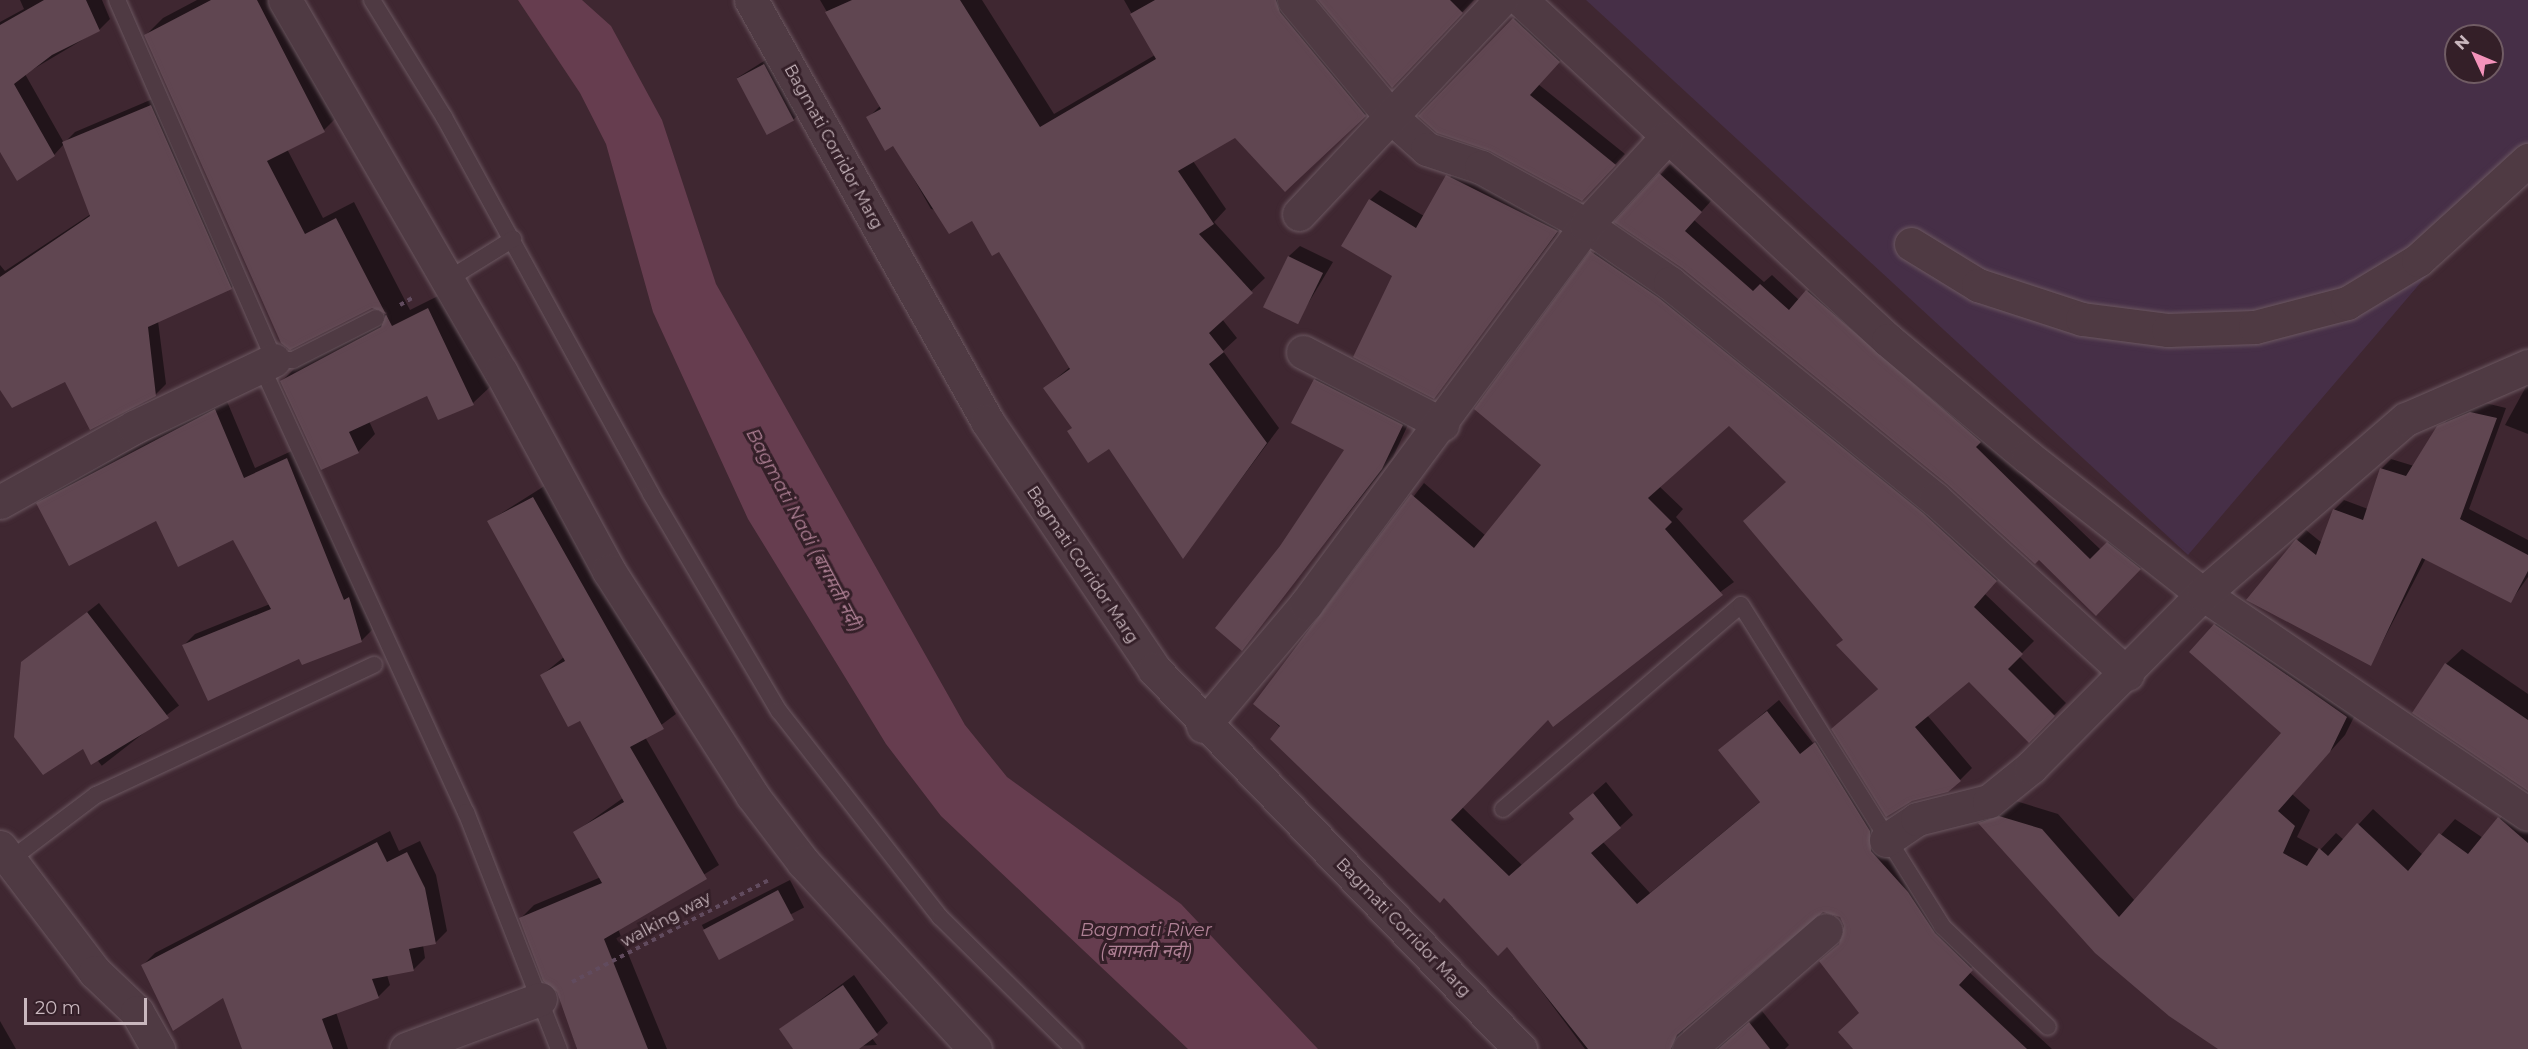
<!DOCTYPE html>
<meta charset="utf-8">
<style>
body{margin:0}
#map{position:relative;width:2528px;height:1049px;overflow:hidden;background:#3f2731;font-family:Montserrat,"Noto Sans Devanagari",sans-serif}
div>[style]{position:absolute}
.green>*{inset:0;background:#462f47}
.water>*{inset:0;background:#663d4f}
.shadow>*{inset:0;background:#0007;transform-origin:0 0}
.building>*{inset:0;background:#604651;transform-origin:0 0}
.path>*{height:4px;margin-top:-2px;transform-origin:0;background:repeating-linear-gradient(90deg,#614b5e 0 4.5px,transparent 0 9px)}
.roads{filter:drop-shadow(0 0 2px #6c5861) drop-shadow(0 0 2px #6c5861)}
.service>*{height:16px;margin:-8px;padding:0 8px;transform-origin:8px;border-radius:8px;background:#4f3a43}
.minor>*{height:33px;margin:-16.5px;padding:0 16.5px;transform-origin:16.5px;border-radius:16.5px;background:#4f3a43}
.tertiary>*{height:33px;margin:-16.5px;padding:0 16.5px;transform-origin:16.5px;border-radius:16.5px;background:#4f3a43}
span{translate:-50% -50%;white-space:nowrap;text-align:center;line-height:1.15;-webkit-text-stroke:6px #341f28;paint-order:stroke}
.street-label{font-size:16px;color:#c9b7be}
.water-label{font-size:18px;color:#af8095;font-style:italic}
.north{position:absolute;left:2444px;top:24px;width:60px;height:60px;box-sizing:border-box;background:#341f28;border:2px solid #705c64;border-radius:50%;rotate:314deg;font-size:16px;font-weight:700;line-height:24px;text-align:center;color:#c9b7be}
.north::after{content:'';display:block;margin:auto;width:21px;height:27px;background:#f392ba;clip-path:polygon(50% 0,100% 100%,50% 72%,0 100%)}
.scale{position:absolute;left:24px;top:998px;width:123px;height:27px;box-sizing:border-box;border:3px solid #c9b7be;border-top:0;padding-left:8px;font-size:18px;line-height:21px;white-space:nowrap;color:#c9b7be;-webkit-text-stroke:4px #341f28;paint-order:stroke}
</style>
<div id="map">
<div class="green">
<i style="clip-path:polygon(evenodd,1586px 0,2528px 0,2528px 157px,2188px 555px,1586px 0,2456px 36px,2492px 36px,2492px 72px,2456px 72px,2456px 36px)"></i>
</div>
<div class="water">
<i style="clip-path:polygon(518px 0,582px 0,611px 26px,662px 120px,716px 284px,965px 725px,1007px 777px,1181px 904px,1318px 1049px,1188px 1049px,941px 816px,886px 744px,748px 519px,653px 312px,606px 144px,580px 93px)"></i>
</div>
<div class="shadow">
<i style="clip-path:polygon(20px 0,102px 0,110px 19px,99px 30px,25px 74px,64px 143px,75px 132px,162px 95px,242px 277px,231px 288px,158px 321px,166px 384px,155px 395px,66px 380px,0 388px,0 265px,5px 271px,91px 214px,64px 144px,54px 155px,0 149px,0 22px,24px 9px)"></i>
<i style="clip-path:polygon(197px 0,283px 0,341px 113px,324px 130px,287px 149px,323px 218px,354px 202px,410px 310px,446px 292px,491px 386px,473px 403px,439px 418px,428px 394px,369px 421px,375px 434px,358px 452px,282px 381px,299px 364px,387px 313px,372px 307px,291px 348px,146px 35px,163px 18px)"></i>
<i style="clip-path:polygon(820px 0,982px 0,1054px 114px,1155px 55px,1124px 0,1294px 0,1378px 101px,1365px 115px,1236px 136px,1193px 161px,1226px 209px,1214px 222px,1265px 278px,1222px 319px,1237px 338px,1223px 351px,1279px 428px,1183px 557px,1109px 447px,1073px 428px,1045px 388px,1070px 367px,1000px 250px,973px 219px,931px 209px,894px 144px,868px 118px,881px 105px)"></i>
<i style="clip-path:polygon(1320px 0,1474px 0,1405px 73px)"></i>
<i style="clip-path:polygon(1524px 9px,1569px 51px,1538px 84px,1625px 154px,1592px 190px,1420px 116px)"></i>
<i style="clip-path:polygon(775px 54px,804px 109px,793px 120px,737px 78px)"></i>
<i style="clip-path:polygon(1670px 164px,1711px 201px,1694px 220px,1764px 282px,1772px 275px,1799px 300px,1818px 281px,2101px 550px,2118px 533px,2150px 559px,2096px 614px,2039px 558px,1683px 267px,1617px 222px)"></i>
<i style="clip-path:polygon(1458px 166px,1567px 220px,1434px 397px,1370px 200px,1380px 190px,1424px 216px)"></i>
<i style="clip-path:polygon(1604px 240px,2008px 568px,1985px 594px,2034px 641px,2019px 656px,2066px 703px,2029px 741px,1969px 680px,1927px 715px,1972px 768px,1960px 780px,1833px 729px,1879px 688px,1844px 639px,1787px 482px,1729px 424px,1659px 486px,1683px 509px,1676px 517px,1734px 582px,1548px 718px,1462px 807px,1522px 865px,1576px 819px,1571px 813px,1606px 782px,1633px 815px,1603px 842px,1650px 893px,1761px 801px,1720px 750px,1779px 700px,1813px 743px,1827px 731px,1946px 921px,1983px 956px,1968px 971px,2052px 1049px,1855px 1049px,1860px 1013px,1821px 961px,1841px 942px,1846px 926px,1841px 916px,1823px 910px,1683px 1031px,1687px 1049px,1585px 1049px,1507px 945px,1255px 703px,1424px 483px,1486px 536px,1543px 465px,1476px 408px)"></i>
<i style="clip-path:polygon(1300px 246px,1333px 262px,1297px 322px,1289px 256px)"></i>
<i style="clip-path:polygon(1326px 369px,1413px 414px,1393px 457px,1242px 648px,1282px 547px,1347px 450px,1315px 380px)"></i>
<i style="clip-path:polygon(2528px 383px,2528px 434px,2505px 425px)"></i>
<i style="clip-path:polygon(226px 399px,255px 468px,298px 448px,355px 590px,359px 588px,372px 630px,361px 641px,300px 657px,184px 645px,195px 634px,270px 604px,234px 538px,156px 519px,38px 503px,49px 493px)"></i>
<i style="clip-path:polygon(2481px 402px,2506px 408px,2469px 509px,2528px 540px,2528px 577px,2511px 601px,2426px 558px,2371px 664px,2297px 540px,2306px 530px,2322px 543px,2334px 510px,2344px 500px,2368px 509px,2381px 469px,2391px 459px,2414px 466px,2449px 417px)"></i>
<i style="clip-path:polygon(546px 485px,676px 714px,645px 737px,719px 865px,618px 929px,667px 1049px,577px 1049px,559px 991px,521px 918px,534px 905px,601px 877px,575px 832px,623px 798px,581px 719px,542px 675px,564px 657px,489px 521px)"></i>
<i style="left:99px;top:603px;width:130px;height:98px;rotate:52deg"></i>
<i style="clip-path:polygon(2230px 609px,2362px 701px,2345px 735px,2292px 794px,2310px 810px,2297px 837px,2320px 850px,2336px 833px,2344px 840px,2373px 809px,2423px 855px,2455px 819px,2483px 838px,2515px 802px,2528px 809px,2528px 1049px,2220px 1049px,1980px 823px,1996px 808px,2016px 801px,2058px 814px,2135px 901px,2283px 733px,2215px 625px)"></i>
<i style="clip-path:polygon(2462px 649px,2528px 694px,2528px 790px,2446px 664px)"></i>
<i style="clip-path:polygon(390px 831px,399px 851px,420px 841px,436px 875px,447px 931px,435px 943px,423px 945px,425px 958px,413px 970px,387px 975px,390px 985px,378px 997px,336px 1012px,348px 1049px,243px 1049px,224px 995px,143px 965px,155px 953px)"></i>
<i style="left:790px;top:880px;width:31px;height:99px;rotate:63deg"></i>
<i style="clip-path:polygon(854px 975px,888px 1023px,872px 1038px,877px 1045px,795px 1049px,781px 1029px)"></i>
<i style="clip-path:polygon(1762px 1011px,1789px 1045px,1785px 1049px,1715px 1049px)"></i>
<i style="clip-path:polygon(0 1021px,16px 1049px,0 1049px)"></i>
</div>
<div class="building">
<i style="clip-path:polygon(44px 0,86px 0,100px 31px,52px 55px,14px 84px,55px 156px,17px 181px,0 152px,0 25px)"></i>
<i style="clip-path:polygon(211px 0,257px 0,325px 132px,267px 161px,305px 234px,336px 218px,392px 326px,428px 308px,474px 405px,438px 420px,427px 396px,349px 432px,359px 453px,321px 470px,280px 381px,381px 327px,386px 314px,372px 308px,290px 350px,281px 343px,144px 35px)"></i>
<i style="clip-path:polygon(852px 0,960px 0,1040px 127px,1156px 59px,1130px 14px,1155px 0,1276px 0,1280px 12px,1366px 116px,1285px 192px,1235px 138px,1178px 171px,1214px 224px,1199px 234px,1253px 293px,1209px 333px,1224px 352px,1209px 364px,1267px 443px,1183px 559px,1109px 449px,1088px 463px,1067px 431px,1072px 428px,1043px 388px,1070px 369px,999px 252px,992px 256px,972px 221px,949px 234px,893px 146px,885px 151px,866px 117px,881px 109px,825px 12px)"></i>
<i style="clip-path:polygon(1318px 0,1450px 0,1463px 13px,1392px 88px)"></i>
<i style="clip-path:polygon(1513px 18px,1560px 62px,1530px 95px,1616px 165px,1582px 201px,1490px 151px,1437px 133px,1418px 116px)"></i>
<i style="left:764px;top:64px;width:64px;height:31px;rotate:62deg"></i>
<i style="clip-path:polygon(151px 105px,232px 289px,148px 327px,156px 396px,90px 430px,65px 382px,12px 408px,0 390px,0 277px,90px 216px,62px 142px)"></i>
<i style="clip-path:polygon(1659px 173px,1702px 212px,1685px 231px,1753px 291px,1760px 284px,1789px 310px,1806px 290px,1981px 442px,1976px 447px,2090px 559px,2107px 542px,2141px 569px,2096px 616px,2039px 560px,2035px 564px,1947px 484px,1682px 268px,1614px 222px)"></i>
<i style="clip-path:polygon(1446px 175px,1558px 231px,1434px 399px,1353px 357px,1392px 276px,1341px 246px,1369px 199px,1416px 228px)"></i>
<i style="clip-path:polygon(1590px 251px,1659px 298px,1923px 513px,1997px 581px,1974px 607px,2023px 654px,2008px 669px,2055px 716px,2029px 743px,1969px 682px,1915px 727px,1961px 781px,1948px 792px,1912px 801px,1886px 817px,1831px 729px,1878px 689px,1836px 645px,1843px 640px,1743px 521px,1786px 482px,1729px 426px,1648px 498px,1672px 522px,1665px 529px,1723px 595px,1553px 727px,1548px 720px,1451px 820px,1509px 876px,1574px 819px,1569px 813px,1593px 793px,1621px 828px,1591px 853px,1637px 904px,1760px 802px,1718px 750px,1767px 711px,1800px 754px,1815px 742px,1870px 831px,1871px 851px,1908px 892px,1935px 933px,1973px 970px,1959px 985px,2027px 1049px,1853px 1049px,1838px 1032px,1859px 1013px,1819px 961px,1839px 944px,1844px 926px,1840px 917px,1823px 912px,1677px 1035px,1671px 1049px,1588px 1049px,1507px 947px,1498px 956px,1444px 898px,1440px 903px,1270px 739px,1280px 726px,1253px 704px,1411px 494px,1474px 548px,1541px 465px,1474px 409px)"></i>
<i style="left:1288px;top:256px;width:39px;height:57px;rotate:26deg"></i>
<i style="clip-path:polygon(1314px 379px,1403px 425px,1382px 469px,1242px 651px,1215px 628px,1280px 546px,1344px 450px,1291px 423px)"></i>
<i style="clip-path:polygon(215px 409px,244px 478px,287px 458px,344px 600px,349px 597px,362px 642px,302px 665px,299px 659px,208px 701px,182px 645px,271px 609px,233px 540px,178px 567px,156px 521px,69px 566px,36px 503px)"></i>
<i style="clip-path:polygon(2470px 412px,2497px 418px,2460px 519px,2528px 555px,2528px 571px,2511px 603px,2422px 558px,2371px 666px,2246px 600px,2296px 539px,2316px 555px,2333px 509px,2363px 520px,2380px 468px,2406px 476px,2437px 426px)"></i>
<i style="clip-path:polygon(533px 497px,664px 729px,630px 747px,707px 879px,604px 939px,648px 1049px,577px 1049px,557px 992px,543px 981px,519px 918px,602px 883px,573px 832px,624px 802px,580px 721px,568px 727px,540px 675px,565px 661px,487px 521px)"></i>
<i style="clip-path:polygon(87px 612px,169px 718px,91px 765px,83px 749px,43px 775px,14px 737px,21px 662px)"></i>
<i style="clip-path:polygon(2214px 624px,2347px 717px,2330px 752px,2278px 811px,2295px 826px,2283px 853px,2307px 866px,2319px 848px,2328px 856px,2357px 823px,2408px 871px,2439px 833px,2468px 854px,2498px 817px,2528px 843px,2528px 1049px,2218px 1049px,2169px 1016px,2095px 953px,1978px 823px,1999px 816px,2042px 829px,2119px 917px,2281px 733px,2189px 652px)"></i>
<i style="clip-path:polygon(2445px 663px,2528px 720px,2528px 791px,2412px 713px)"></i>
<i style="clip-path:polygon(377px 842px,387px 862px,407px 852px,425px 888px,436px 944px,409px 949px,414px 971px,372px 979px,379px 998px,322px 1019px,333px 1049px,242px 1049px,223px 998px,173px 1031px,141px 965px)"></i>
<i style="left:778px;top:890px;width:34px;height:85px;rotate:62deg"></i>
<i style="clip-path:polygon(843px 985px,878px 1035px,859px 1049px,793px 1049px,779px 1029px)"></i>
<i style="clip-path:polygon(1749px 1022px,1770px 1049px,1718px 1049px)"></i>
</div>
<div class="path">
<i style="left:400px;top:305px;width:16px;rotate:-30deg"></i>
<i style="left:572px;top:982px;width:224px;rotate:-27.4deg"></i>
</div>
<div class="roads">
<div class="service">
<i style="left:117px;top:0;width:393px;rotate:66.4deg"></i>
<i style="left:274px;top:360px;width:19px"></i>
<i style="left:293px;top:360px;width:93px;rotate:-26.8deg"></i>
<i style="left:372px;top:0;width:137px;rotate:58.4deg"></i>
<i style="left:444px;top:117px;width:430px;rotate:61.2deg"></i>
<i style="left:651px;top:494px;width:252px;rotate:59.5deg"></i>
<i style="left:779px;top:711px;width:261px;rotate:52deg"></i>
<i style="left:940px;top:917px;width:188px;rotate:44.6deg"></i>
<i style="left:447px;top:280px;width:78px;rotate:-31.8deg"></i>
<i style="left:261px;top:365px;width:492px;rotate:65.4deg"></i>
<i style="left:466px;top:812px;width:255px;rotate:68.6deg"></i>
<i style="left:1503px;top:809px;width:313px;rotate:-40.6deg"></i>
<i style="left:1741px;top:605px;width:379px;rotate:57.9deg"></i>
<i style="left:1942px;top:926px;width:146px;rotate:43.6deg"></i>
<i style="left:10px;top:860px;width:108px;rotate:-37.1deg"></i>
<i style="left:96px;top:795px;width:307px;rotate:-25.1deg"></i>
</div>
<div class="minor">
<i style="left:1294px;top:0;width:152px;rotate:50.3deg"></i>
<i style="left:1391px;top:117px;width:48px;rotate:41.6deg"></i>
<i style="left:1427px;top:149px;width:57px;rotate:18.4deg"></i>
<i style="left:1481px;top:167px;width:120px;rotate:28.9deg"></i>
<i style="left:1586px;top:225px;width:102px;rotate:34.6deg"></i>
<i style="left:1670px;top:283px;width:342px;rotate:39.2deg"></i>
<i style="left:1935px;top:499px;width:260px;rotate:42.3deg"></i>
<i style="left:1521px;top:0;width:500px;rotate:42.81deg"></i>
<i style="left:1888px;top:340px;width:182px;rotate:39.9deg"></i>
<i style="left:2028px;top:457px;width:222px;rotate:38.1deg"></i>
<i style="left:2203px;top:594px;width:392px;rotate:34.1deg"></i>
<i style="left:1299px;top:214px;width:294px;rotate:-46.7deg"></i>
<i style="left:1911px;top:244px;width:79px;rotate:31.5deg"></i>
<i style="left:1978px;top:285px;width:109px;rotate:18.1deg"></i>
<i style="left:2082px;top:319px;width:87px;rotate:7.3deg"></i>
<i style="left:2168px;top:330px;width:87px;rotate:-2deg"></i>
<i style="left:2255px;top:327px;width:95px;rotate:-14.6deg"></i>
<i style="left:2347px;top:303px;width:83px;rotate:-31.2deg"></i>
<i style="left:2418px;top:260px;width:149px;rotate:-42.3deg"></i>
<i style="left:1303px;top:352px;width:157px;rotate:27.4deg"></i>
<i style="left:0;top:502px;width:154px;rotate:-29.2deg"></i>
<i style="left:134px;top:427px;width:155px;rotate:-25.6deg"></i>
<i style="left:1203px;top:726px;width:160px;rotate:-49.8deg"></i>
<i style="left:1306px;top:604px;width:471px;rotate:-53.5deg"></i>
<i style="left:1586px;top:225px;width:117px;rotate:-47.4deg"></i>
<i style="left:1886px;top:840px;width:37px;rotate:-34deg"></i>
<i style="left:1917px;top:819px;width:74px;rotate:-14deg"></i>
<i style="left:1989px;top:801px;width:54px;rotate:-39deg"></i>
<i style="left:2031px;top:767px;width:244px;rotate:-45.2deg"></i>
<i style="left:2203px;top:594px;width:268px;rotate:-40.8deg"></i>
<i style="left:2406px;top:419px;width:133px;rotate:-23.5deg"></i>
<i style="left:0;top:847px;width:157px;rotate:52.8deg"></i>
<i style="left:95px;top:972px;width:58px;rotate:43.6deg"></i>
<i style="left:137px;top:1012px;width:43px;rotate:60.4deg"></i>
<i style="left:406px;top:1049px;width:143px;rotate:-20.5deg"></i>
<i style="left:1689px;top:1049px;width:181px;rotate:-41deg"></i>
</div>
<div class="tertiary">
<i style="left:285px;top:0;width:430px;rotate:59.9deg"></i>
<i style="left:501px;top:372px;width:226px;rotate:61.5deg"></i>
<i style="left:609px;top:571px;width:266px;rotate:57.4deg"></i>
<i style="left:752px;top:795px;width:84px;rotate:52.7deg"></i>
<i style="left:803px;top:862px;width:254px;rotate:47.4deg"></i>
<i style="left:751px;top:0;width:483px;rotate:60.7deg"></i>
<i style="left:987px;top:421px;width:299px;rotate:56deg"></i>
<i style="left:1154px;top:669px;width:528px;rotate:46.08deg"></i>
</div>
</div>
<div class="street-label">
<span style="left:833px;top:147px;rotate:61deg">Bagmati Corridor Marg</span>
<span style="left:1082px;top:565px;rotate:56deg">Bagmati Corridor Marg</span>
<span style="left:666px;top:920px;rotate:-28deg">walking way</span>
<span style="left:1403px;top:928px;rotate:46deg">Bagmati Corridor Marg</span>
</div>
<div class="water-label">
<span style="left:804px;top:530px;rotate:62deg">Bagmati Nadi (बागमती नदी)</span>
<span style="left:1146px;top:941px">Bagmati River<br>(बागमती नदी)</span>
</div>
<div class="north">N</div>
<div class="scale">20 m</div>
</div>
